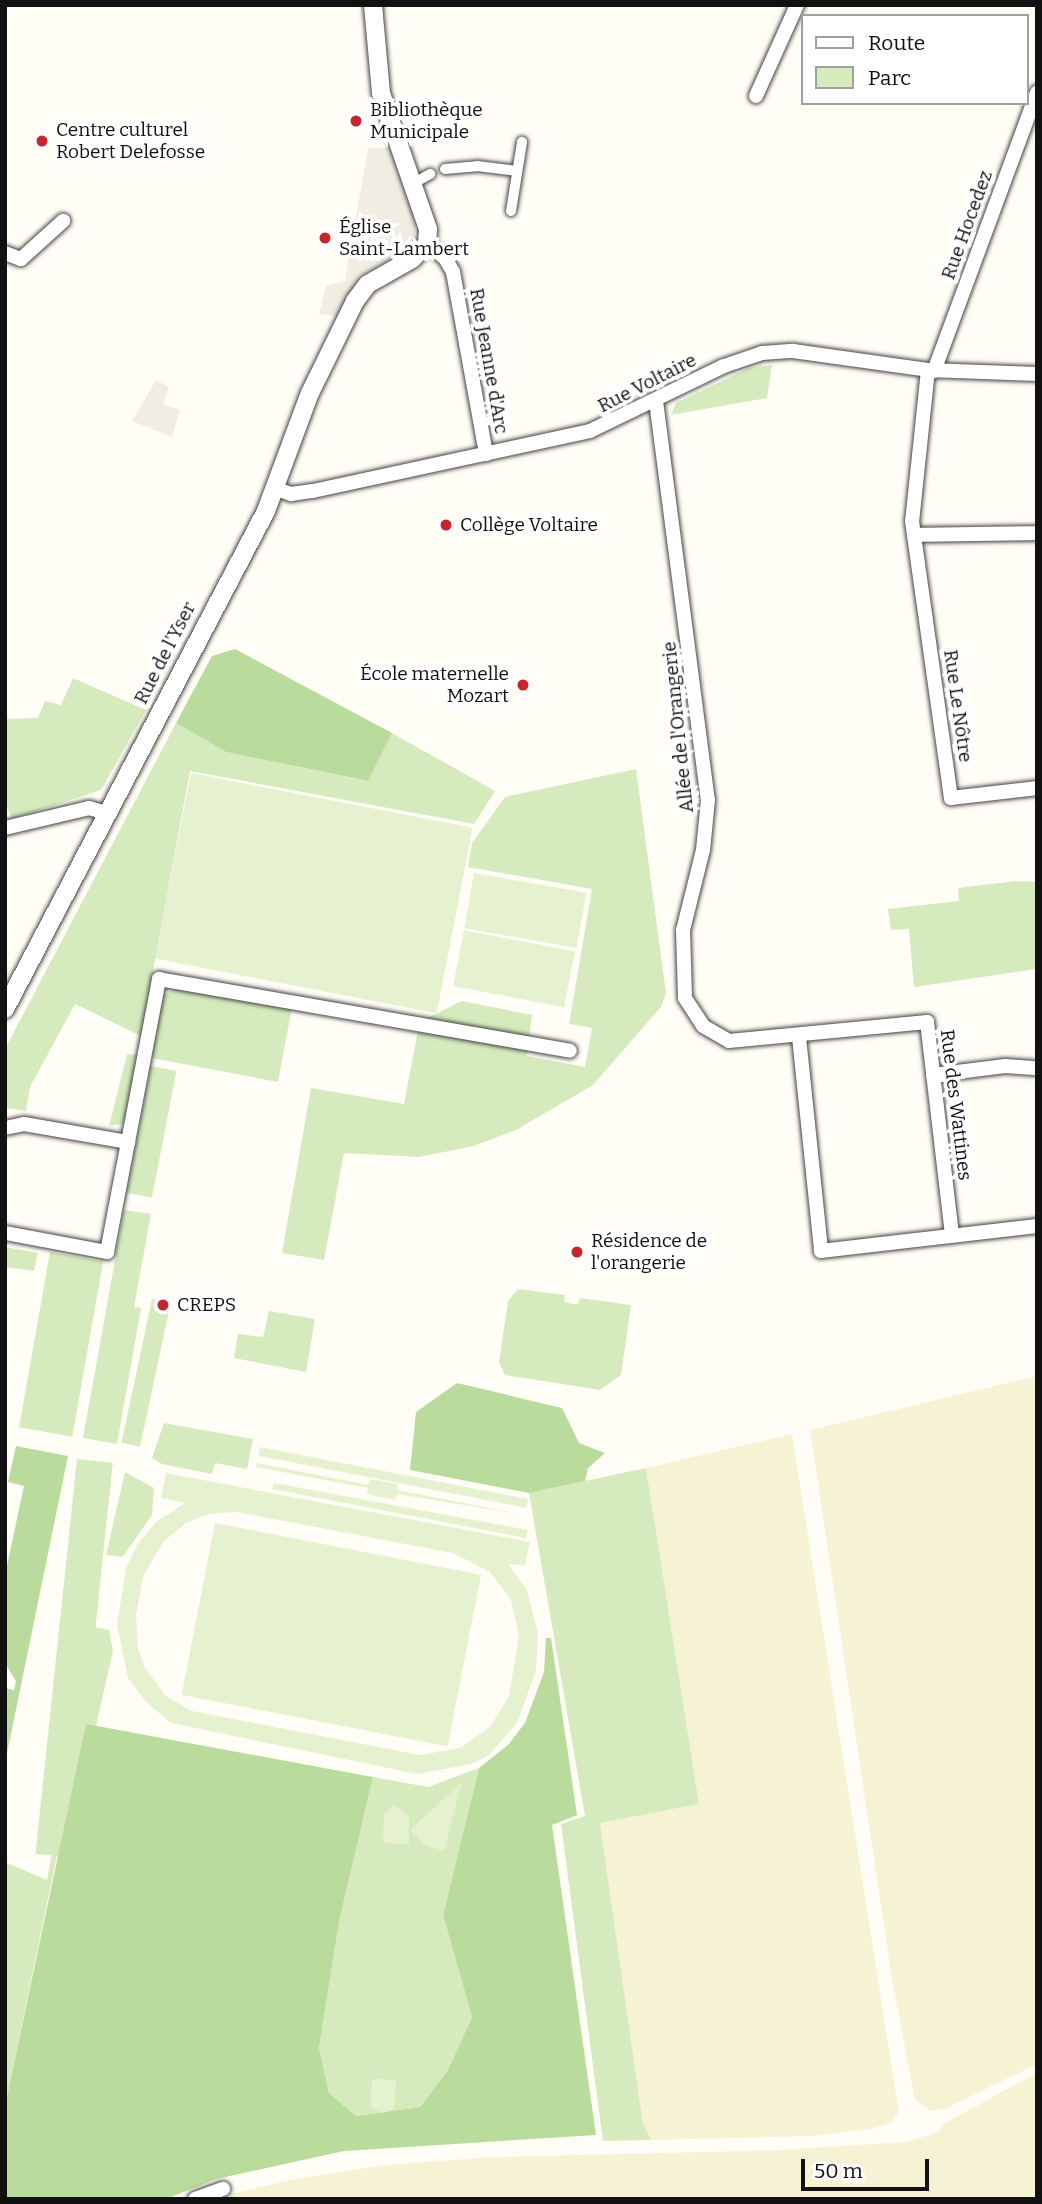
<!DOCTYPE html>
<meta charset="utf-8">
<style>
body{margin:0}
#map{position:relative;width:1042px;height:2204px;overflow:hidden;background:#fffdf5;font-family:Bitter,serif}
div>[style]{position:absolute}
.farmland>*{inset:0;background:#f6f3d4}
.green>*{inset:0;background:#d5ebbd;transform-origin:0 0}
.forest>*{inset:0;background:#b9dc9c}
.pitch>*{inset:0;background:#e6f2cf;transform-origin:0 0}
.plaza>*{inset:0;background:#f1ede2}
.roads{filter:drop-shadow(0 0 2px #444) drop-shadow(0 0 2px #444)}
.pedestrian>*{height:10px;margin:-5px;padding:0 5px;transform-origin:5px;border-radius:5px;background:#fff}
.minor>*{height:14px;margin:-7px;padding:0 7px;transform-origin:7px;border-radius:7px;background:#fff}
.tertiary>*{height:18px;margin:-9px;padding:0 9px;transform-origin:9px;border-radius:9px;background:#fff}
.dots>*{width:19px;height:19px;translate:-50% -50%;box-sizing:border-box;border:4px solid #fff;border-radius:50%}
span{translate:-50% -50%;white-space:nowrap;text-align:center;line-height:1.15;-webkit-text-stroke:7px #fff;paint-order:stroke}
.poi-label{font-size:19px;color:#111}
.left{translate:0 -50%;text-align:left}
.right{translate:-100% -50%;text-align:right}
.street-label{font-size:19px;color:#111}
.frame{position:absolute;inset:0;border:7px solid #111;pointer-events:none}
.legend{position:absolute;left:801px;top:14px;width:228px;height:91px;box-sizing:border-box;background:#fff;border:2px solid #a0a0a0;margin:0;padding:9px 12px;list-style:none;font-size:21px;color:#111}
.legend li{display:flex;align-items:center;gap:14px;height:35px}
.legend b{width:35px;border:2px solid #a0a0a0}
.scale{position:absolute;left:801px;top:2159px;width:128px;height:32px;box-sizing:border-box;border:4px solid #111;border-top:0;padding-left:9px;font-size:21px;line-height:24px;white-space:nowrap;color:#111;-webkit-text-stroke:5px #fff;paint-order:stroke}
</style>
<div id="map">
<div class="farmland">
<i style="clip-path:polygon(1037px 1376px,1037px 2064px,945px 2109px,931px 2111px,915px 2100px,892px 1979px,810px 1430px)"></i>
<i style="clip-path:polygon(792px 1434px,899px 2113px,891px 2123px,871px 2129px,812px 2136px,651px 2140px,643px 2124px,600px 1823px,699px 1804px,646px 1468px)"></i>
<i style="clip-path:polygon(1037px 2073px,1037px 2199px,211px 2199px,294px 2179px,386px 2165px,493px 2157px,780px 2150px,906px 2142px,938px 2132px,945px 2123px)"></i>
</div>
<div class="green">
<i style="clip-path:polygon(772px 365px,767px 398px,671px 415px,676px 403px,749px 368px)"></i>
<i style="clip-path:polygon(73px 678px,146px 710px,101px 790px,12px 819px,5px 802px,5px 719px,38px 718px,45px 701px,61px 705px)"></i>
<i style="clip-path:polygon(176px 723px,226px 752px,367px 781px,392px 733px,495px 791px,474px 824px,190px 771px,141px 1036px,75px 1004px,30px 1087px,26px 1111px,5px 1108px,5px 1049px)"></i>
<i style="clip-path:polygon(636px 769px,666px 993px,661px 1007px,593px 1085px,516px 1130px,474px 1146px,419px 1157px,344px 1153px,324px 1260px,282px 1253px,311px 1088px,404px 1104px,418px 1030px,528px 1050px,527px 1056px,585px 1067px,592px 1028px,569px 1024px,592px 889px,468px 867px,472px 843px,505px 797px)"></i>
<i style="clip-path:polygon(1016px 881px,1037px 882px,1037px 969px,914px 987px,909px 929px,891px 930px,888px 909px,959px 901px,958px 888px)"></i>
<i style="clip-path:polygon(181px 987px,292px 1007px,278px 1082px,152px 1058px,163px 995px)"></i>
<i style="clip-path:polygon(462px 1001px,532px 1015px,529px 1039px,425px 1019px)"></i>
<i style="clip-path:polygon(127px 1054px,138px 1055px,125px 1123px,109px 1126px)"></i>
<i style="left:151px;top:1066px;width:26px;height:129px;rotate:11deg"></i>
<i style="clip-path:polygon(124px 1210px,151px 1214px,134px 1307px,141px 1308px,117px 1444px,83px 1438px)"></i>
<i style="clip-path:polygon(5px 1247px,38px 1253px,34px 1271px,5px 1267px)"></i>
<i style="left:50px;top:1252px;width:54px;height:178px;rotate:10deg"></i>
<i style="clip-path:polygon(518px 1289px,565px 1295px,564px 1302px,573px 1304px,578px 1304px,580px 1298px,631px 1305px,621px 1375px,600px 1390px,505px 1375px,499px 1362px,508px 1301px)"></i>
<i style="left:152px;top:1299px;width:19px;height:147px;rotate:12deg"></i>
<i style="clip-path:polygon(269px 1311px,315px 1319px,306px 1372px,234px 1358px,238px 1334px,263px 1337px)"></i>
<i style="clip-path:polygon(164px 1423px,253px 1439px,247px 1469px,215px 1463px,212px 1474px,162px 1464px,152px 1458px)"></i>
<i style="left:77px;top:1459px;width:36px;height:397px;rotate:6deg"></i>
<i style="clip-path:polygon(646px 1468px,699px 1804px,600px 1823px,643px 2124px,651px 2140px,603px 2141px,561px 1824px,585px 1816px,529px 1493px)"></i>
<i style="clip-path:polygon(125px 1472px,154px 1488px,152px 1515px,123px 1557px,106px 1555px)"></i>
<i style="clip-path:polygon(94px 1627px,109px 1630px,113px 1651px,96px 1726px,86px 1724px,83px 1730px,5px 2106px,5px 1862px,47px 1880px)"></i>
<i style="clip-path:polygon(479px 1768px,443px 1915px,472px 2017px,448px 2070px,420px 2107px,356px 2116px,329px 2093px,319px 2048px,339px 1922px,373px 1777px,428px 1787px)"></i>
</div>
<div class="forest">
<i style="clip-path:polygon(235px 649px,392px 733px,368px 781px,226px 752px,176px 723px,212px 656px)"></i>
<i style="clip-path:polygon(457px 1383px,562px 1408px,579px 1443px,605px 1453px,588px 1468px,585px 1481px,529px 1493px,410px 1470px,416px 1412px)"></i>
<i style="clip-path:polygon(16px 1446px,68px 1456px,5px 1763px,5px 1688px,14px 1690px,16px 1681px,5px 1663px,5px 1575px,24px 1486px,8px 1482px)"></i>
<i style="clip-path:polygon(546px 1638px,551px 1638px,577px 1815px,552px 1825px,596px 2135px,344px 2151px,216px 2179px,166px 2199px,5px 2199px,5px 2106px,86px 1724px,373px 1777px,339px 1922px,319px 2048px,329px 2093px,356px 2116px,420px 2107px,448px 2070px,472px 2017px,443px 1915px,479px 1768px,508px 1745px,525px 1723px,544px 1672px)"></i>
</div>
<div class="pitch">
<i style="left:191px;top:773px;width:287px;height:189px;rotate:11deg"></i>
<i style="left:474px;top:873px;width:114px;height:56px;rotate:10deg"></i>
<i style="left:464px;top:930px;width:113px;height:57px;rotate:11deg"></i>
<i style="left:260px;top:1447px;width:273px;height:9px;rotate:11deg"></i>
<i style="clip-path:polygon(257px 1463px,368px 1485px,370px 1479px,398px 1484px,397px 1490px,526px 1515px,397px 1494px,395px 1500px,367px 1494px,368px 1488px,256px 1467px)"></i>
<i style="clip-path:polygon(evenodd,166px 1473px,530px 1542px,525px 1566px,508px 1564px,527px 1590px,538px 1633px,536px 1671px,517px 1723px,489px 1755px,472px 1764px,417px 1774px,171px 1723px,146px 1702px,128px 1678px,117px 1625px,126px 1568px,137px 1545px,156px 1522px,185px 1503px,161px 1498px,166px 1473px,236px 1512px,453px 1553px,490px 1572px,511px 1600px,519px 1636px,509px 1696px,490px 1727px,460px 1748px,420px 1755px,192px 1711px,166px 1696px,145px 1668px,138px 1649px,136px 1615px,143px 1577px,163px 1542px,186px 1523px,208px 1514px,236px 1512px)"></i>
<i style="clip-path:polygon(274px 1483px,528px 1530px,526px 1538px,272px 1489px)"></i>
<i style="left:215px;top:1523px;width:271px;height:175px;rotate:11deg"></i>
<i style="clip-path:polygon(462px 1782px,444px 1851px,425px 1845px,410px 1830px)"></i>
<i style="clip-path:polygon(394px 1805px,409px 1816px,409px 1844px,383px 1843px,384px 1814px)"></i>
<i style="clip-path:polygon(372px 2079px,396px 2080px,394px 2109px,382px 2113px,371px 2107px)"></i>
</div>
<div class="plaza">
<i style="clip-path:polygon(368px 148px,389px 148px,414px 213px,415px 240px,402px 254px,360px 275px,339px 316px,319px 314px,326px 286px,345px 281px)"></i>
<i style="clip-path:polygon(156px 380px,169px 387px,163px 404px,180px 410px,172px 437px,132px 421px)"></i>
</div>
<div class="roads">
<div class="pedestrian">
<i style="left:445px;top:169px;width:32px;rotate:-5deg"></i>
<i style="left:477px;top:166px;width:39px;rotate:7deg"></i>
<i style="left:412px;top:184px;width:21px;rotate:-29deg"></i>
<i style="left:511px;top:211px;width:70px;rotate:-80.9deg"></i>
</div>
<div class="minor">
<i style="left:756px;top:96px;width:100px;rotate:-65.7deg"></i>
<i style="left:427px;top:244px;width:23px;rotate:38deg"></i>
<i style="left:445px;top:258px;width:16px;rotate:60deg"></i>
<i style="left:453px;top:272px;width:185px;rotate:79.7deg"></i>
<i style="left:5px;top:253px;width:17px;rotate:21deg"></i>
<i style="left:21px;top:259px;width:57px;rotate:-42.1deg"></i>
<i style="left:928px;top:370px;width:152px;rotate:96deg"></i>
<i style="left:912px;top:521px;width:280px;rotate:82deg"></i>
<i style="left:951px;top:798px;width:87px;rotate:-6.6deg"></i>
<i style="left:934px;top:371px;width:297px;rotate:-69.7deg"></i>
<i style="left:656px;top:401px;width:402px;rotate:82.6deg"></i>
<i style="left:708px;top:800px;width:50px;rotate:95.7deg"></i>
<i style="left:703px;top:850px;width:82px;rotate:104deg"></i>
<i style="left:683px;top:930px;width:68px;rotate:88.3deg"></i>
<i style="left:685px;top:998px;width:33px;rotate:57deg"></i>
<i style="left:703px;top:1026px;width:30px;rotate:30deg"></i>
<i style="left:729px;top:1041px;width:199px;rotate:-5.5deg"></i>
<i style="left:927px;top:1022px;width:215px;rotate:83.3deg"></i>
<i style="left:277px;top:489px;width:15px;rotate:20deg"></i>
<i style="left:291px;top:494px;width:22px;rotate:-8deg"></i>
<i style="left:313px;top:491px;width:283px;rotate:-12.2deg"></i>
<i style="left:590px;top:431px;width:149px;rotate:-25.9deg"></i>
<i style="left:724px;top:366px;width:40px;rotate:-18.9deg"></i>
<i style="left:762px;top:353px;width:31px;rotate:-4deg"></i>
<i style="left:793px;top:351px;width:136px;rotate:8deg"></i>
<i style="left:928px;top:370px;width:109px;rotate:2.1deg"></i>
<i style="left:914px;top:535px;width:123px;rotate:-0.9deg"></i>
<i style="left:5px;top:828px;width:86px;rotate:-13.4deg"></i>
<i style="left:89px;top:808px;width:19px;rotate:16deg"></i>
<i style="left:799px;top:1037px;width:215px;rotate:84.1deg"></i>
<i style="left:821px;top:1251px;width:217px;rotate:-6.6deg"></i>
<i style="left:933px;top:1075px;width:73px;rotate:-7.1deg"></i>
<i style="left:1005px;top:1066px;width:32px;rotate:4deg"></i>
<i style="left:5px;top:1128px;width:19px;rotate:-12deg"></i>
<i style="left:24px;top:1124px;width:106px;rotate:9.8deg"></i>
<i style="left:5px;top:1233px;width:104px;rotate:10.6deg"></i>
<i style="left:107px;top:1252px;width:278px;rotate:-79.2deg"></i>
<i style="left:159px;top:979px;width:417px;rotate:9.9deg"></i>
<i style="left:195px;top:2199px;width:30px;rotate:-20deg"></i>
</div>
<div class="tertiary">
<i style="left:5px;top:1009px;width:562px;rotate:-62.34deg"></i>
<i style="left:266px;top:511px;width:126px;rotate:-69.6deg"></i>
<i style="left:310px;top:393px;width:102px;rotate:-63.9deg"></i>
<i style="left:355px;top:301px;width:21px;rotate:-53deg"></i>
<i style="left:368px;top:284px;width:51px;rotate:-29.6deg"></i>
<i style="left:412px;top:259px;width:21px;rotate:-45deg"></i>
<i style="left:427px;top:244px;width:15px;rotate:-86deg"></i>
<i style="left:428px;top:229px;width:144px;rotate:-109.1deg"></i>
<i style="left:381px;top:93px;width:88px;rotate:-95.2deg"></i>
</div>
</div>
<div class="dots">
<i style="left:356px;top:121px;background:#c4262e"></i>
<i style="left:42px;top:141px;background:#c4262e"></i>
<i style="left:325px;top:238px;background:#c4262e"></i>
<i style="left:446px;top:525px;background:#c4262e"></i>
<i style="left:523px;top:685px;background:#c4262e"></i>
<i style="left:577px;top:1252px;background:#c4262e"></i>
<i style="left:163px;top:1305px;background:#c4262e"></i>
</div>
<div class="poi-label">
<span class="left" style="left:370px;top:121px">Bibliothèque<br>Municipale</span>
<span class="left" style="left:56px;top:141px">Centre culturel<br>Robert Delefosse</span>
<span class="left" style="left:339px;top:238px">Église<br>Saint-Lambert</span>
<span class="left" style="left:460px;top:525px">Collège Voltaire</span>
<span class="right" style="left:509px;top:685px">École maternelle<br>Mozart</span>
<span class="left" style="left:591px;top:1252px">Résidence de<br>l'orangerie</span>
<span class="left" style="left:177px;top:1305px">CREPS</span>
</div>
<div class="street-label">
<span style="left:967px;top:225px;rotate:-70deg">Rue Hocedez</span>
<span style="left:489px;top:361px;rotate:80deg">Rue Jeanne d'Arc</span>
<span style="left:647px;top:383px;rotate:-27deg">Rue Voltaire</span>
<span style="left:165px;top:653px;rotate:-63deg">Rue de l'Yser</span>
<span style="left:958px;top:706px;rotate:82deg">Rue Le Nôtre</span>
<span style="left:678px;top:727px;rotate:-96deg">Allée de l'Orangerie</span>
<span style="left:956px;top:1105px;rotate:83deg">Rue des Wattines</span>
</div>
<div class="frame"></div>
<ul class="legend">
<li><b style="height:9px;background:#fff"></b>Route</li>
<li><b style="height:19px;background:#d5ebbd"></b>Parc</li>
</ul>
<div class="scale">50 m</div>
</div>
